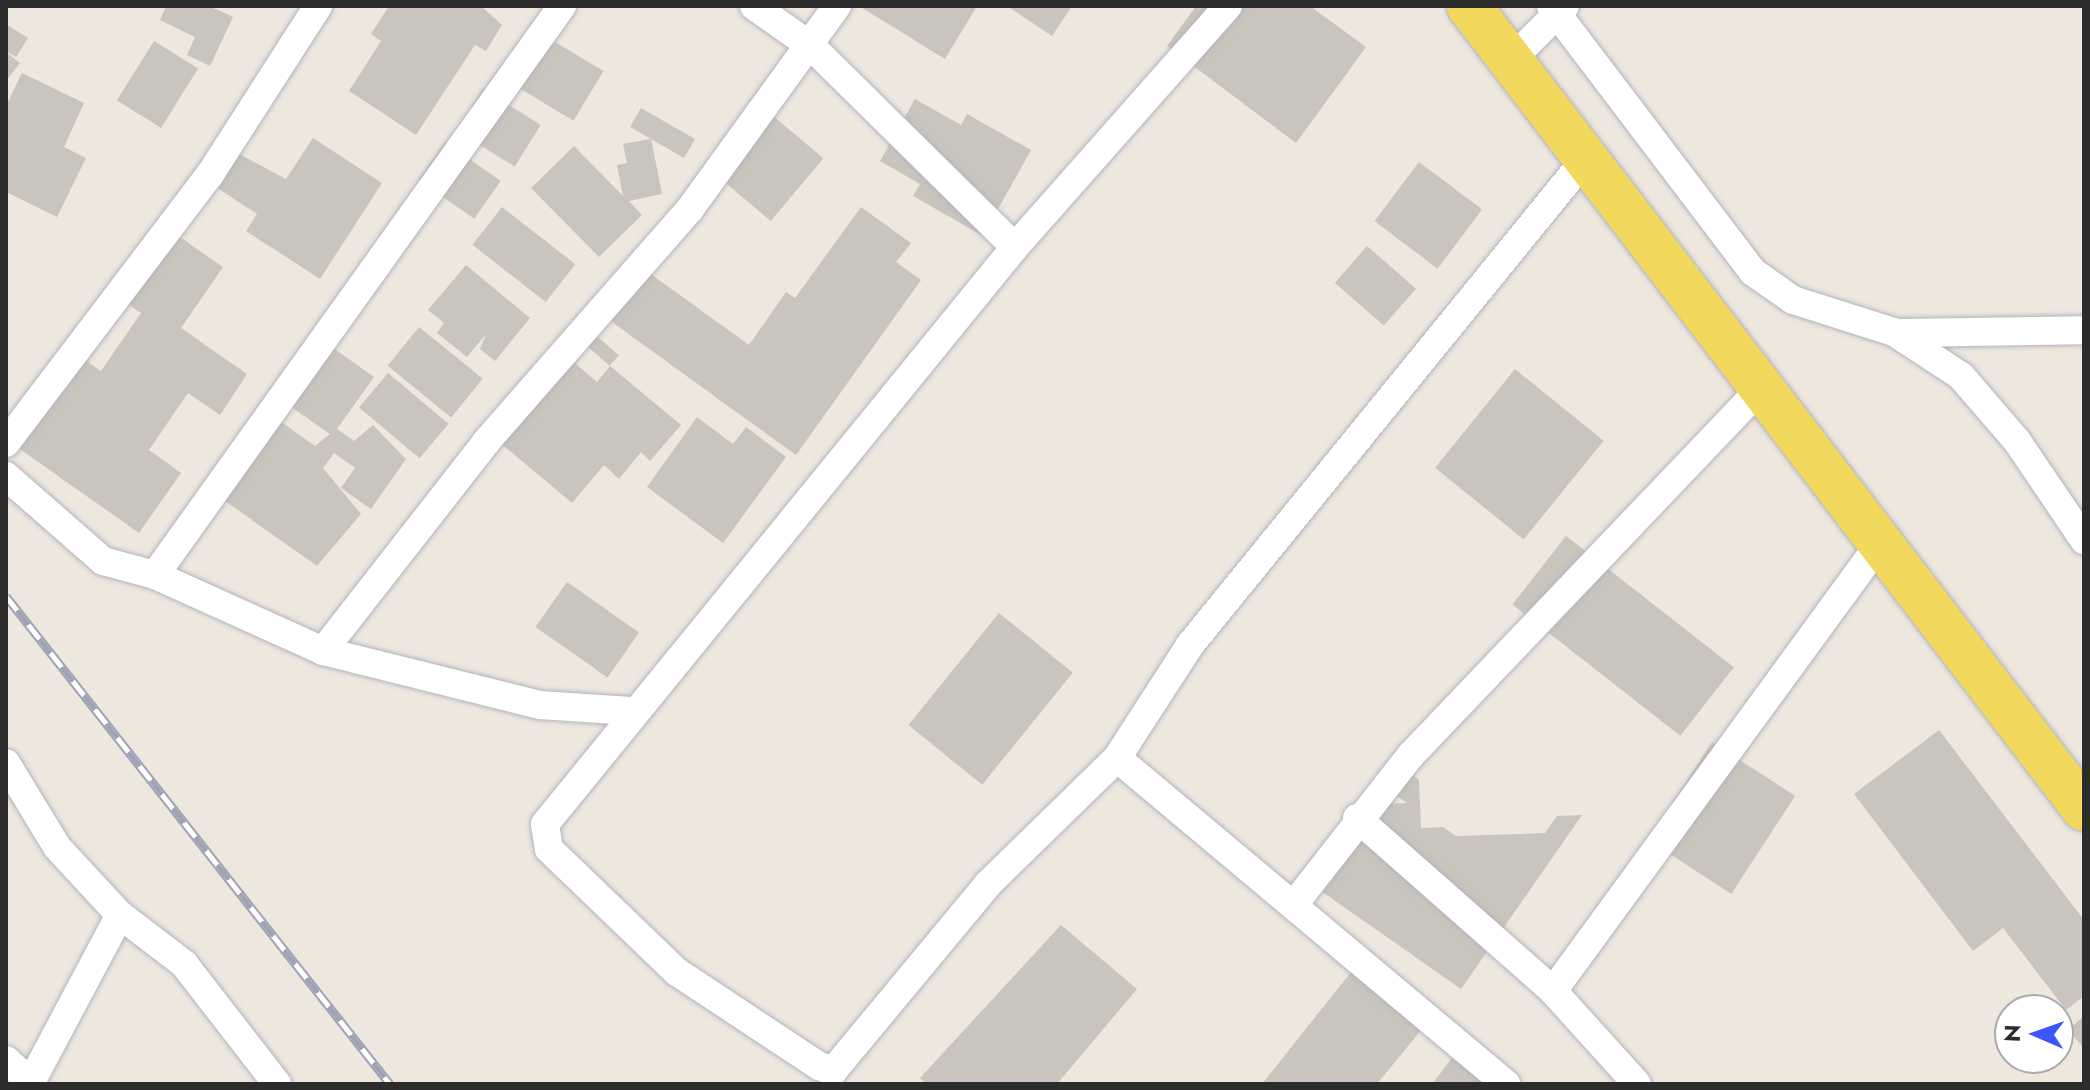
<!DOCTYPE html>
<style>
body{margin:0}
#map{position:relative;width:2090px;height:1090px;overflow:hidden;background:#ede7de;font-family:Jost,sans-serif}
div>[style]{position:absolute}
.building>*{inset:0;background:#c9c5bc;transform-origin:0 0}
.roads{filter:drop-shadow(0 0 2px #b2b3bf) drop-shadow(0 0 2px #b2b3bf)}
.minor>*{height:28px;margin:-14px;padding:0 14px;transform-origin:14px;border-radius:14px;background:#fff}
.primary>*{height:44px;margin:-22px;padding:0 22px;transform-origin:22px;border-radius:22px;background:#f3d85e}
.rail>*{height:9px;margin-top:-4.5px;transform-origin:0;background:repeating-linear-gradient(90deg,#fff 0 18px,#a0a2b6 0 36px);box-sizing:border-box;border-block:2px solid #a0a2b6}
span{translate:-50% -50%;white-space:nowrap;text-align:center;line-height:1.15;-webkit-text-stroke:7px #fff;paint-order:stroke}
.frame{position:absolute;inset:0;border:8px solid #2c2c2c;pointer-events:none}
.north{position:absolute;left:1994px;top:994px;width:80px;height:80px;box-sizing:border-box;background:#fff;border:2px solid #ababab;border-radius:50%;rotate:272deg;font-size:22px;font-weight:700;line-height:32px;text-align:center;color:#2c2c2c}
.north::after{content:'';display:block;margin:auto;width:28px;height:36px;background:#3c56fc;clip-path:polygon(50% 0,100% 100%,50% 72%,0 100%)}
</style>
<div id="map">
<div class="building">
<i style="clip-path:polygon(166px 6px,209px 6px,233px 17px,210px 66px,187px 55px,195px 37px,160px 20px)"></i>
<i style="clip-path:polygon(389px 6px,481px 6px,502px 25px,486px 51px,475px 45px,416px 135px,349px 91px,381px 41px,371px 34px)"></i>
<i style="clip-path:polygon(859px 6px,977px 6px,945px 59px)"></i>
<i style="clip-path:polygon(1007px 6px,1072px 6px,1052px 36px)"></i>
<i style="clip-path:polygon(1196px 6px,1310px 6px,1366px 47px,1296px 143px,1167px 46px)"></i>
<i style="clip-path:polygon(6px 24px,28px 38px,16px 57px,6px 51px)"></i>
<i style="left:540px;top:33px;width:74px;height:58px;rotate:31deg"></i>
<i style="left:154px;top:41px;width:52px;height:70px;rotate:32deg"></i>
<i style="clip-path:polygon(6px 52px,20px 63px,6px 81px)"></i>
<i style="clip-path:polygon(22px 73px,84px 103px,64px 147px,86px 158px,57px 217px,6px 192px,6px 106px)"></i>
<i style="left:483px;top:89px;width:68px;height:49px;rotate:32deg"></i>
<i style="clip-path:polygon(915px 99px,961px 125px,967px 114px,1031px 150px,983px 236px,913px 196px,920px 184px,880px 161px)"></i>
<i style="clip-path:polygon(641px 108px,695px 139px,684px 158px,651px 139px,662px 194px,629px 201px,642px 215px,599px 257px,531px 188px,574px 146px,623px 196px,617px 165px,627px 163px,623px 144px,651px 139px,630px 127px)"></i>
<i style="left:766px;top:110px;width:75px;height:82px;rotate:40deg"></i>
<i style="clip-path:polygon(313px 138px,382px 183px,320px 279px,246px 231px,257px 214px,196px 174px,217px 142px,286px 179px)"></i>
<i style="left:445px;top:142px;width:68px;height:46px;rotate:35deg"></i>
<i style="left:1419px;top:162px;width:79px;height:74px;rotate:37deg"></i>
<i style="left:502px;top:207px;width:93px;height:48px;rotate:38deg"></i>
<i style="clip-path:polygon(861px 207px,911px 243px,896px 262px,921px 280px,796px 455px,605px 317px,641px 267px,749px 345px,786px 292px,795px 298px)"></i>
<i style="clip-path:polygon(164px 226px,223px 267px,181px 328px,247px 374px,220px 415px,188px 393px,149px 450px,181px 473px,139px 533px,7px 440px,67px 348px,101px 371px,141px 313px,116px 296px)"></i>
<i style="left:1367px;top:246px;width:65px;height:49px;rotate:41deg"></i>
<i style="clip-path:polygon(466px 265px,530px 318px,495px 361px,480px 349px,486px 334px,467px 357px,437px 333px,444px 323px,428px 310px)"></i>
<i style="left:419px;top:327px;width:82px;height:50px;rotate:39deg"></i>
<i style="left:591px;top:331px;width:37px;height:14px;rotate:41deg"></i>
<i style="clip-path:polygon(322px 340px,374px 377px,337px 429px,354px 441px,373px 425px,406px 459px,371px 509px,341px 488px,355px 468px,334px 453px,323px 468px,361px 514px,317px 566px,211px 491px,259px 406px,315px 446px,330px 434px,277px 397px)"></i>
<i style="clip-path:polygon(563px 353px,597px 382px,610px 366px,681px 425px,650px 461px,641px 452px,619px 479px,604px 465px,572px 503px,493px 437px)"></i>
<i style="left:1515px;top:369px;width:114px;height:127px;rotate:39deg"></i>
<i style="left:388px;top:373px;width:79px;height:45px;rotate:40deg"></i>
<i style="clip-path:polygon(697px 417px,733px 444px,746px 427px,786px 457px,723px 543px,647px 487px)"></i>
<i style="left:1566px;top:536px;width:213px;height:87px;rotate:38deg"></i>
<i style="left:567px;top:582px;width:88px;height:55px;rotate:35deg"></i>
<i style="left:999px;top:613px;width:95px;height:144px;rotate:39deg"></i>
<i style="clip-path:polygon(1939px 730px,2084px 920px,2084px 996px,2066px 1010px,2003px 928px,1973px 951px,1854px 794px)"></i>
<i style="left:1712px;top:742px;width:99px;height:117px;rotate:33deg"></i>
<i style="clip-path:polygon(1408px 772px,1419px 780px,1421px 828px,1443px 827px,1456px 836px,1545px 833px,1557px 816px,1582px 815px,1461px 989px,1304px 879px,1355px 805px,1407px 803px,1394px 794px)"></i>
<i style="clip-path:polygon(1061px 925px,1137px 989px,1057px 1084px,927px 1084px,920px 1078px)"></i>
<i style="clip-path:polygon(1355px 967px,1436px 1012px,1377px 1084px,1262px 1084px)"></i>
<i style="clip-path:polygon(2084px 1016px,2084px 1048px,2068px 1030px)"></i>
<i style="clip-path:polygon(1455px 1054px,1494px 1084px,1432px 1084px)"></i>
</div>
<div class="roads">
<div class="minor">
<i style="left:754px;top:6px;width:70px;rotate:35.1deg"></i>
<i style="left:811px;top:46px;width:286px;rotate:44.6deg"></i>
<i style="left:1228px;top:6px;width:322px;rotate:131.5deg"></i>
<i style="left:1015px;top:247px;width:744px;rotate:129.16deg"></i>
<i style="left:545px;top:824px;width:25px;rotate:81deg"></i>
<i style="left:549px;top:849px;width:178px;rotate:43.9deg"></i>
<i style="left:677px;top:972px;width:170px;rotate:33.5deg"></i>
<i style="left:819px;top:1066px;width:15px;rotate:20deg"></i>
<i style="left:833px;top:1071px;width:243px;rotate:-50.3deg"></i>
<i style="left:988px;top:884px;width:180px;rotate:-44.3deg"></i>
<i style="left:1117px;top:758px;width:135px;rotate:-57.1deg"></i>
<i style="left:1190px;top:645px;width:629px;rotate:-50.87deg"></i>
<i style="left:1551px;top:6px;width:334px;rotate:52.8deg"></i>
<i style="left:1753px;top:272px;width:49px;rotate:35deg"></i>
<i style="left:1793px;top:300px;width:106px;rotate:17.6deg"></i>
<i style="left:1894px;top:332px;width:80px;rotate:33.3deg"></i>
<i style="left:1961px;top:376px;width:86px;rotate:49.3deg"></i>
<i style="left:2017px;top:441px;width:120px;rotate:55.9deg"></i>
<i style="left:1511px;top:60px;width:76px;rotate:-45deg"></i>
<i style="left:1901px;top:333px;width:183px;rotate:-0.9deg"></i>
<i style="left:6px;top:443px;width:335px;rotate:-52.8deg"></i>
<i style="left:209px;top:176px;width:202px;rotate:-57.3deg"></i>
<i style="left:6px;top:476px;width:129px;rotate:41.2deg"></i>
<i style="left:103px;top:561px;width:54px;rotate:15.1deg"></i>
<i style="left:155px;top:575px;width:184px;rotate:24.3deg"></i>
<i style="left:323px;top:651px;width:224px;rotate:14deg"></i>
<i style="left:540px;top:705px;width:91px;rotate:3.8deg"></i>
<i style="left:155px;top:575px;width:700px;rotate:-54.42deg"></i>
<i style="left:323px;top:651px;width:265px;rotate:-52deg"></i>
<i style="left:486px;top:442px;width:310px;rotate:-48.8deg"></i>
<i style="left:690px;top:209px;width:251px;rotate:-54.1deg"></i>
<i style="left:1117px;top:758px;width:508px;rotate:39.96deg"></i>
<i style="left:6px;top:763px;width:98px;rotate:58.7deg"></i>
<i style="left:57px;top:847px;width:93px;rotate:47.2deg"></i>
<i style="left:120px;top:915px;width:81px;rotate:37.4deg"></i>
<i style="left:184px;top:964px;width:152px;rotate:52.2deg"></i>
<i style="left:1357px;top:818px;width:261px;rotate:41.4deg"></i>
<i style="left:1553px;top:991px;width:125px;rotate:47.9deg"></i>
<i style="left:1296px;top:902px;width:187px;rotate:-52deg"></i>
<i style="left:1411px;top:755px;width:509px;rotate:-46.35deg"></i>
<i style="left:1553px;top:991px;width:560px;rotate:-53.87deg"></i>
<i style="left:6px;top:1060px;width:36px;rotate:42deg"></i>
<i style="left:30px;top:1084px;width:191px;rotate:-62deg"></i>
</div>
<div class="primary">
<i style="left:1469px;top:6px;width:1011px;rotate:52.55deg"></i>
</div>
</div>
<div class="rail">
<i style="left:6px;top:596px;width:621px;rotate:51.8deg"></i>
</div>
<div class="frame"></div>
<div class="north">N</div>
</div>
